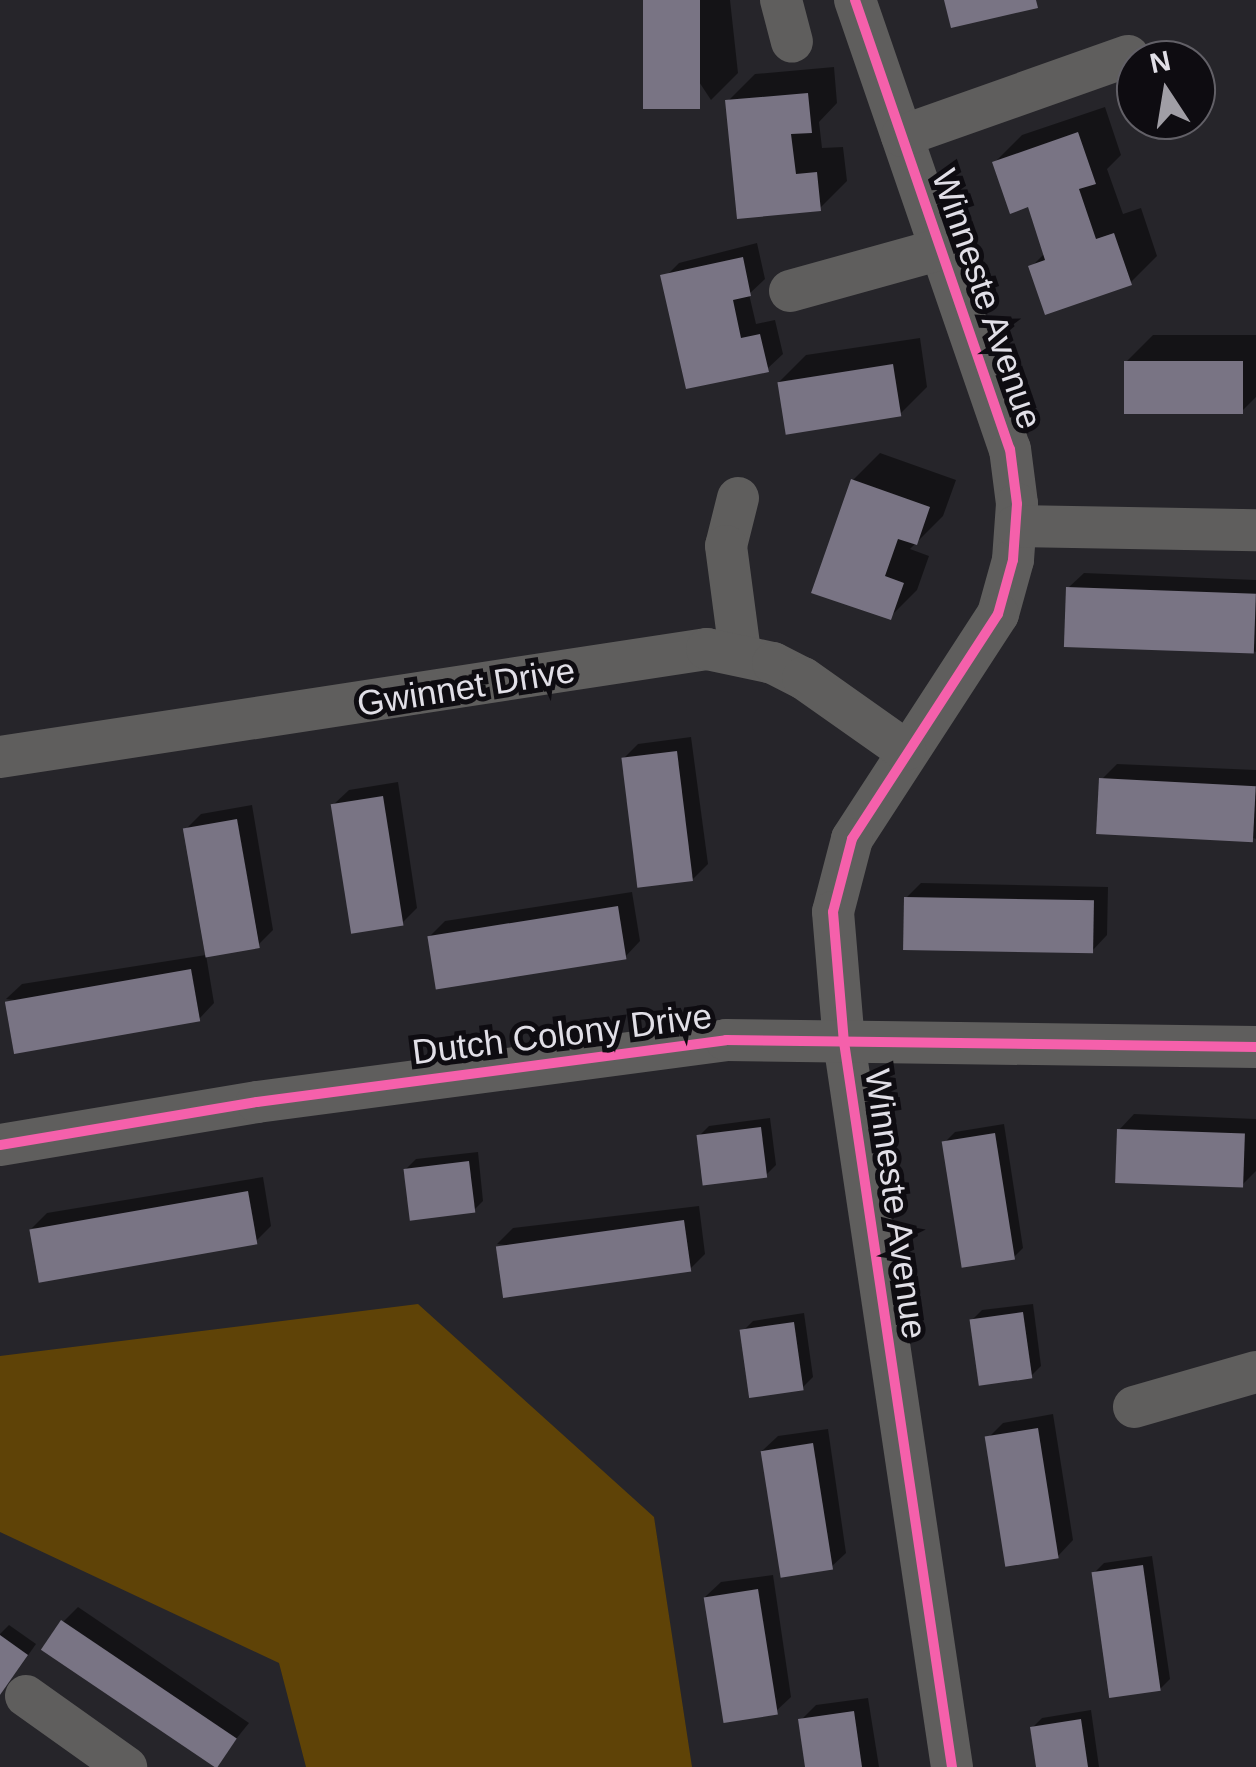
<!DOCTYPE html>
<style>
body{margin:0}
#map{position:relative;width:1256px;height:1767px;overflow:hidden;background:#26252a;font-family:Helvetica,sans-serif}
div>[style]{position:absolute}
.forest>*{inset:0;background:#5f4307}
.shadow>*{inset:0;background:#0007}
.building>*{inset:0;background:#797484;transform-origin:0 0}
.minor>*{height:42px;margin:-21px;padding:0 21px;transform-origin:21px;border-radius:21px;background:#5f5e5d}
.cycleway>*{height:10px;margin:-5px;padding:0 5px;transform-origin:5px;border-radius:5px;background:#f560ab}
span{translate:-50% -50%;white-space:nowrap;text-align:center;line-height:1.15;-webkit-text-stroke:10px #0e0c11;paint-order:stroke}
.street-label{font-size:35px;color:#e1dfe7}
.north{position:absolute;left:1116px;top:40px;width:100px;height:100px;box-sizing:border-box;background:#0e0c11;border:2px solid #626067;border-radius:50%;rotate:348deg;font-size:28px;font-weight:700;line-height:40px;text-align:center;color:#e1dfe7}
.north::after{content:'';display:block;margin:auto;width:35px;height:45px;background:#a09ea5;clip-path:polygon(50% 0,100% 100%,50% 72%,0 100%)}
</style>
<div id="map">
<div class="forest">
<i style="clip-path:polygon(418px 1304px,654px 1517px,692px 1767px,306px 1767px,279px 1663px,0 1532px,0 1356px)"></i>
</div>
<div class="shadow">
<i style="clip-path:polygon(645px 0,730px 0,738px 73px,711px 100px)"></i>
<i style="clip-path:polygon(834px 67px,837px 103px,819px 122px,822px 148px,843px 147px,847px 181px,820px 208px,728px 101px,755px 74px)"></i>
<i style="clip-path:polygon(1105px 107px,1121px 155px,1107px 169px,1123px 214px,1141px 208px,1157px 256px,1130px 283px,1031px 267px,1046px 252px,1029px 204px,995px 162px,1022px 135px)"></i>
<i style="clip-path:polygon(757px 243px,765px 279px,749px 294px,756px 324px,775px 320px,783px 354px,767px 369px,664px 278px,679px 263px)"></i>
<i style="clip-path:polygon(1153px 335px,1256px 335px,1256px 397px,1242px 411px,1126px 362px)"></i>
<i style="clip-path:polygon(920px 338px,927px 387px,900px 414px,779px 382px,806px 355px)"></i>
<i style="clip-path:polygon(880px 453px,956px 480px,943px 516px,910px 549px,929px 556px,917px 590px,890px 617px,853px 480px)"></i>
<i style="clip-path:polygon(1084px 573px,1256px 580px,1256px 652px,1068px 588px)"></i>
<i style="clip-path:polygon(691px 737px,708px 864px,693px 879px,623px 759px,638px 744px)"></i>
<i style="clip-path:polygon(1117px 764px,1256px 770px,1256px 839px,1102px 779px)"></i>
<i style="clip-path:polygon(398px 782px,417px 908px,402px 923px,333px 805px,349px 790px)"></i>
<i style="clip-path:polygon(252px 805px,273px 930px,258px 945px,186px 829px,201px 814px)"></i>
<i style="clip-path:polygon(921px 883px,1108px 887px,1107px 935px,1092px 951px,906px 898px)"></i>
<i style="clip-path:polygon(632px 892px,640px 941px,625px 957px,430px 936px,445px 921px)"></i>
<i style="clip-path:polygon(206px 955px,214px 1003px,199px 1019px,6px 999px,22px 984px)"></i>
<i style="clip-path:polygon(1134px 1114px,1256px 1119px,1256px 1171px,1243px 1184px,1119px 1130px)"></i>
<i style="clip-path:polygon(770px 1118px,776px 1165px,766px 1175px,699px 1136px,709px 1126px)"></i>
<i style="clip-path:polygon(1004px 1124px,1023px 1248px,1013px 1258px,945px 1142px,955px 1132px)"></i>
<i style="clip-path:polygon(478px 1152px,483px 1201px,473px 1211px,406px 1169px,416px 1159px)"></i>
<i style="clip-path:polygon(263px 1177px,271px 1226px,255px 1242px,32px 1228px,47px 1213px)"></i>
<i style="clip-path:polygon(699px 1206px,705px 1254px,690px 1269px,497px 1244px,513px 1228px)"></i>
<i style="clip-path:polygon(1033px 1304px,1041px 1366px,1031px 1376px,972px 1320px,982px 1310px)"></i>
<i style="clip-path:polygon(804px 1313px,813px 1377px,803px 1387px,743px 1331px,753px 1321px)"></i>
<i style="clip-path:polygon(1053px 1414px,1073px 1540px,1058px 1556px,988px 1438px,1003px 1423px)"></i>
<i style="clip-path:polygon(828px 1429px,846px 1553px,830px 1568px,762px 1451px,778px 1436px)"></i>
<i style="clip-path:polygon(1152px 1556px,1170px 1679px,1160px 1689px,1094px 1573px,1104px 1563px)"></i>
<i style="clip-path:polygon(773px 1575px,791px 1697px,775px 1712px,705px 1597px,721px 1582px)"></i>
<i style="clip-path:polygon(78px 1607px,249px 1723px,215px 1765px,63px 1622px)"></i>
<i style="clip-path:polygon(9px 1625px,36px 1644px,0 1695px,0 1634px)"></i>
<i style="clip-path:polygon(868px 1698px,879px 1767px,808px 1767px,801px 1720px,816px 1705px)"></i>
<i style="clip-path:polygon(1091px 1710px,1099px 1767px,1038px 1767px,1032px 1728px,1042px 1718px)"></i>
</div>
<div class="building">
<i style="left:643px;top:0;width:57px;height:109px"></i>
<i style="clip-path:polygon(944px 0,1036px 0,1038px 8px,951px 28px)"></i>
<i style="clip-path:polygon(808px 93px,812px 133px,791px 134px,796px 174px,817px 172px,821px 211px,737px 219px,725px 100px)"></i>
<i style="clip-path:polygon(1078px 132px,1096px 184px,1079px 189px,1096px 239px,1114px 233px,1132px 285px,1045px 315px,1028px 266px,1045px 260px,1028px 207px,1010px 214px,992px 162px)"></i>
<i style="clip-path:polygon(743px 257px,751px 296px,733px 300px,741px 338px,760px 334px,769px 372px,686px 389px,660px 275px)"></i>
<i style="left:1124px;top:361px;width:119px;height:53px"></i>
<i style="left:893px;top:364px;width:53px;height:117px;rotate:81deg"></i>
<i style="clip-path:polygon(851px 479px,930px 507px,917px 545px,898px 539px,885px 576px,904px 583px,891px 620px,811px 593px)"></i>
<i style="left:1066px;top:587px;width:190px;height:60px;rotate:2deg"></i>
<i style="left:677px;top:751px;width:131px;height:56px;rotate:83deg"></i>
<i style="left:1099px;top:778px;width:157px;height:56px;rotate:3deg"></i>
<i style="left:383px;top:796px;width:131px;height:53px;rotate:81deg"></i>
<i style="left:237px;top:819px;width:131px;height:55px;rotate:80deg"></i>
<i style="left:904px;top:897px;width:190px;height:53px;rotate:1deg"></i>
<i style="left:618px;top:906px;width:54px;height:193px;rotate:81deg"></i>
<i style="left:191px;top:969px;width:53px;height:189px;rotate:80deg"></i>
<i style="left:761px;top:1127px;width:51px;height:65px;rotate:83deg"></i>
<i style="left:1117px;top:1129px;width:128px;height:54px;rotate:2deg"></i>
<i style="left:995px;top:1133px;width:128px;height:54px;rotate:81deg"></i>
<i style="left:469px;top:1161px;width:52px;height:66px;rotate:83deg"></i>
<i style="left:248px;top:1191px;width:54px;height:222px;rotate:80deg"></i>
<i style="left:684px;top:1220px;width:52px;height:190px;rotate:82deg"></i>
<i style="left:1023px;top:1312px;width:67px;height:54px;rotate:82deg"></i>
<i style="left:794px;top:1322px;width:69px;height:55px;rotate:82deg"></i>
<i style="left:1038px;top:1428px;width:132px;height:54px;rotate:81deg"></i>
<i style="left:813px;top:1443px;width:128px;height:53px;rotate:81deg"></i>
<i style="left:1143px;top:1565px;width:127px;height:52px;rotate:82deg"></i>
<i style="left:758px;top:1589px;width:127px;height:55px;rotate:81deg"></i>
<i style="left:61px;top:1620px;width:212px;height:36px;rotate:34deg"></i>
<i style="clip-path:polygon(0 1635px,28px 1655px,0 1695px)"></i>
<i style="clip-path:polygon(854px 1711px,862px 1767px,805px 1767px,798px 1719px)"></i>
<i style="clip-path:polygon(1081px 1719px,1088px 1767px,1036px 1767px,1030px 1727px)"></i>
</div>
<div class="minor">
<i style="left:781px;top:0;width:43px;rotate:75.3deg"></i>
<i style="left:855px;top:0;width:475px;rotate:71deg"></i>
<i style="left:1010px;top:449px;width:55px;rotate:82.7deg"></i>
<i style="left:1017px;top:504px;width:56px;rotate:94.1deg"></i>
<i style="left:1013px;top:560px;width:56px;rotate:105.5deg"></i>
<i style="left:998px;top:614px;width:268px;rotate:123deg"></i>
<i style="left:852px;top:839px;width:75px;rotate:104.6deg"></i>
<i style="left:833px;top:912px;width:130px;rotate:85.2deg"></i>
<i style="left:844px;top:1042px;width:733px;rotate:81.53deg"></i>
<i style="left:902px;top:136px;width:240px;rotate:-19.5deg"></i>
<i style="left:790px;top:291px;width:157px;rotate:-15.5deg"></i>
<i style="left:738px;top:498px;width:49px;rotate:104deg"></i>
<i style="left:726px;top:546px;width:108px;rotate:82.5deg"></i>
<i style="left:1016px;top:526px;width:240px;rotate:1deg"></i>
<i style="left:0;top:757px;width:715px;rotate:-8.69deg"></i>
<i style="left:707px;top:649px;width:67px;rotate:12deg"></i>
<i style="left:773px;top:663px;width:34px;rotate:27deg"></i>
<i style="left:803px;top:678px;width:125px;rotate:35.2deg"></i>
<i style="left:0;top:1145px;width:261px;rotate:-9.5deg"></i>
<i style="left:257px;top:1102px;width:473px;rotate:-7.5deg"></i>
<i style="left:726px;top:1040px;width:530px;rotate:0.76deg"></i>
<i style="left:1134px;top:1407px;width:127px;rotate:-16deg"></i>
<i style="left:26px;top:1696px;width:123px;rotate:35.4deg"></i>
</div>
<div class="cycleway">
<i style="left:855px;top:0;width:475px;rotate:71deg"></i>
<i style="left:1010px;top:449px;width:55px;rotate:82.7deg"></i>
<i style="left:1017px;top:504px;width:56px;rotate:94.1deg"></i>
<i style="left:1013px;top:560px;width:56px;rotate:105.5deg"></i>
<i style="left:998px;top:614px;width:268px;rotate:123deg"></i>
<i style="left:852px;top:839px;width:75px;rotate:104.6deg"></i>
<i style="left:833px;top:912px;width:130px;rotate:85.2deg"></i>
<i style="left:844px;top:1042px;width:733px;rotate:81.53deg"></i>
<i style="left:0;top:1145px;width:261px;rotate:-9.5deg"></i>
<i style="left:257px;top:1102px;width:473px;rotate:-7.5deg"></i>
<i style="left:726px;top:1040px;width:530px;rotate:0.76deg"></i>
</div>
<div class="street-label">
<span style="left:987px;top:299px;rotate:71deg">Winneste Avenue</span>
<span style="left:466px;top:687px;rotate:-9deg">Gwinnet Drive</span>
<span style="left:562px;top:1034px;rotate:-7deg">Dutch Colony Drive</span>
<span style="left:896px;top:1204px;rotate:82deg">Winneste Avenue</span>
</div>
<div class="north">N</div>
</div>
